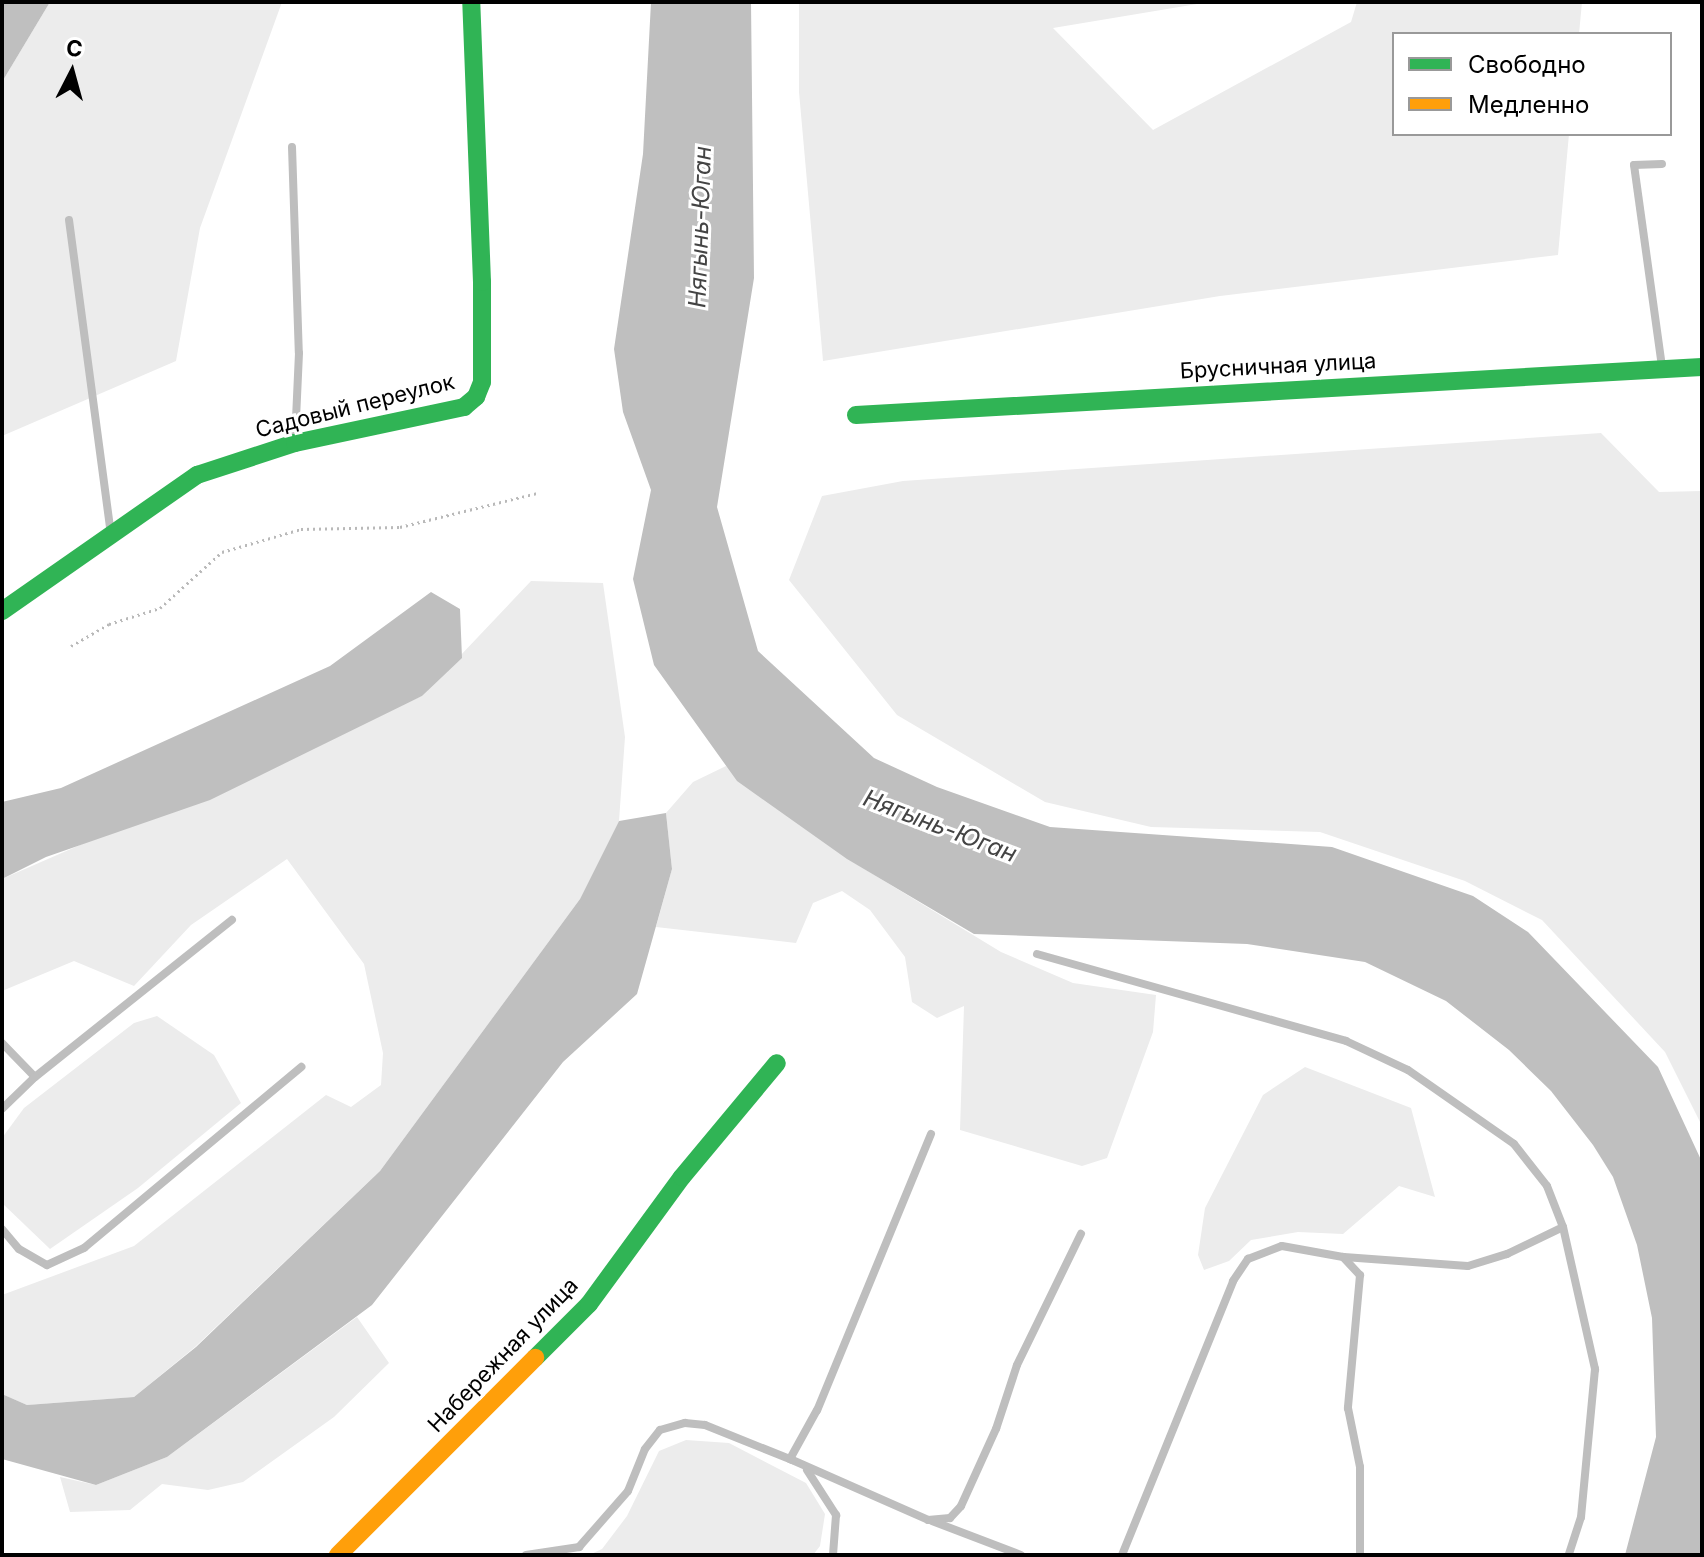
<!DOCTYPE html>
<meta charset="utf-8">
<style>
body{margin:0}
#map{position:relative;width:1704px;height:1557px;overflow:hidden;background:#fff;font-family:Inter,sans-serif}
div>[style]{position:absolute}
.green>*{inset:0;background:#ececec}
.water>*{inset:0;background:#bfbfbf}
.path>*{height:3px;margin-top:-1.5px;transform-origin:0;background:repeating-linear-gradient(90deg,#b9b9b9 0 2px,transparent 0 6px)}
.lane>*{height:8px;margin:-4px;padding:0 4px;transform-origin:4px;border-radius:4px;background:#bebebe}
.fast>*{height:18px;margin:-9px;padding:0 9px;transform-origin:9px;border-radius:9px;background:#30b455}
.slow>*{height:18px;margin:-9px;padding:0 9px;transform-origin:9px;border-radius:9px;background:#ff9f0a}
span{translate:-50% -50%;white-space:nowrap;text-align:center;line-height:1.15;-webkit-text-stroke:6px #fff;paint-order:stroke}
.street-label{font-size:22px;color:#000}
.water-label{font-size:24px;color:#444;font-style:italic}
.frame{position:absolute;inset:0;border:4px solid #000;pointer-events:none}
.legend{position:absolute;left:1392px;top:32px;width:280px;height:104px;box-sizing:border-box;background:#fff;border:2px solid #999;margin:0;padding:10px 14px;list-style:none;font-size:24px;color:#000}
.legend li{display:flex;align-items:center;gap:16px;height:40px}
.legend b{width:40px;border:2px solid #999}
.north{position:absolute;left:32px;top:32px;width:80px;height:80px;-webkit-text-stroke:6px #fff;paint-order:stroke;rotate:6deg;font-size:22px;font-weight:700;line-height:32px;text-align:center;color:#000}
.north::after{content:'';display:block;margin:auto;width:28px;height:36px;background:#000;clip-path:polygon(50% 0,100% 100%,50% 72%,0 100%)}
</style>
<div id="map">
<div class="green">
<i style="clip-path:polygon(50px 2px,282px 2px,200px 228px,176px 361px,2px 436px,2px 82px)"></i>
<i style="clip-path:polygon(799px 2px,1209px 2px,1053px 28px,1153px 130px,1351px 22px,1357px 2px,1582px 2px,1579px 34px,1394px 34px,1394px 134px,1569px 134px,1558px 255px,1220px 296px,823px 361px,799px 92px)"></i>
<i style="clip-path:polygon(1601px 433px,1659px 492px,1702px 491px,1702px 1126px,1665px 1052px,1542px 920px,1465px 881px,1320px 832px,1151px 827px,1045px 802px,897px 715px,789px 580px,822px 496px,903px 481px)"></i>
<i style="clip-path:polygon(531px 581px,603px 583px,625px 737px,619px 821px,580px 899px,380px 1171px,195px 1347px,134px 1397px,27px 1405px,2px 1394px,2px 1295px,134px 1246px,326px 1095px,351px 1107px,381px 1085px,383px 1053px,364px 964px,287px 859px,191px 925px,134px 986px,74px 961px,2px 991px,2px 879px,422px 696px)"></i>
<i style="clip-path:polygon(726px 766px,848px 859px,1001px 952px,1073px 983px,1156px 995px,1153px 1032px,1107px 1158px,1082px 1166px,960px 1130px,964px 1006px,937px 1018px,912px 1002px,905px 957px,870px 910px,842px 891px,813px 903px,796px 943px,656px 927px,672px 869px,666px 813px,693px 782px)"></i>
<i style="clip-path:polygon(157px 1016px,214px 1055px,241px 1103px,138px 1188px,50px 1249px,2px 1203px,2px 1138px,24px 1108px,134px 1023px)"></i>
<i style="clip-path:polygon(1305px 1067px,1411px 1108px,1435px 1197px,1399px 1186px,1343px 1234px,1298px 1232px,1251px 1240px,1229px 1261px,1204px 1270px,1198px 1255px,1205px 1208px,1263px 1095px)"></i>
<i style="clip-path:polygon(357px 1317px,389px 1363px,334px 1417px,243px 1482px,208px 1490px,162px 1484px,130px 1510px,70px 1512px,60px 1477px,96px 1485px,167px 1457px)"></i>
<i style="clip-path:polygon(686px 1440px,729px 1443px,806px 1483px,825px 1514px,820px 1546px,813px 1555px,589px 1555px,602px 1549px,627px 1516px,659px 1451px)"></i>
</div>
<div class="water">
<i style="clip-path:polygon(2px 2px,50px 2px,2px 82px)"></i>
<i style="clip-path:polygon(651px 2px,751px 2px,754px 278px,717px 507px,758px 651px,874px 758px,937px 787px,1050px 827px,1332px 847px,1473px 896px,1528px 932px,1658px 1067px,1702px 1162px,1702px 1555px,1625px 1555px,1656px 1437px,1652px 1318px,1637px 1245px,1613px 1177px,1593px 1145px,1551px 1091px,1509px 1050px,1446px 1001px,1365px 962px,1247px 944px,974px 934px,847px 859px,737px 781px,654px 665px,633px 579px,651px 490px,623px 412px,614px 349px,643px 154px)"></i>
<i style="clip-path:polygon(431px 592px,460px 609px,462px 658px,422px 696px,210px 800px,46px 857px,2px 879px,2px 802px,61px 788px,330px 666px)"></i>
<i style="clip-path:polygon(666px 813px,672px 869px,637px 994px,563px 1062px,372px 1305px,167px 1457px,96px 1485px,2px 1459px,2px 1394px,27px 1405px,134px 1397px,196px 1347px,380px 1171px,580px 899px,619px 821px)"></i>
</div>
<div class="path">
<i style="left:71px;top:646px;width:44px;rotate:-30.1deg"></i>
<i style="left:109px;top:624px;width:53px;rotate:-17.4deg"></i>
<i style="left:160px;top:608px;width:84px;rotate:-42.1deg"></i>
<i style="left:222px;top:552px;width:82px;rotate:-16.2deg"></i>
<i style="left:301px;top:529px;width:99px;rotate:-1.2deg"></i>
<i style="left:400px;top:527px;width:141px;rotate:-13.9deg"></i>
</div>
<div class="lane">
<i style="left:292px;top:147px;width:206px;rotate:88.1deg"></i>
<i style="left:299px;top:353px;width:89px;rotate:92.6deg"></i>
<i style="left:1662px;top:164px;width:28px;rotate:178deg"></i>
<i style="left:1634px;top:165px;width:204px;rotate:82.1deg"></i>
<i style="left:69px;top:220px;width:316px;rotate:82.4deg"></i>
<i style="left:1037px;top:954px;width:321px;rotate:15.7deg"></i>
<i style="left:1346px;top:1041px;width:68px;rotate:25.1deg"></i>
<i style="left:1408px;top:1070px;width:129px;rotate:34.9deg"></i>
<i style="left:1514px;top:1144px;width:53px;rotate:51.8deg"></i>
<i style="left:1547px;top:1186px;width:44px;rotate:68.7deg"></i>
<i style="left:1563px;top:1227px;width:146px;rotate:77.3deg"></i>
<i style="left:1595px;top:1369px;width:149px;rotate:95.4deg"></i>
<i style="left:1581px;top:1517px;width:40px;rotate:108deg"></i>
<i style="left:2px;top:1043px;width:47px;rotate:45.9deg"></i>
<i style="left:35px;top:1077px;width:252px;rotate:-38.6deg"></i>
<i style="left:2px;top:1109px;width:46px;rotate:-44.1deg"></i>
<i style="left:931px;top:1134px;width:299px;rotate:112.4deg"></i>
<i style="left:817px;top:1410px;width:56px;rotate:118.9deg"></i>
<i style="left:790px;top:1459px;width:151px;rotate:23.8deg"></i>
<i style="left:928px;top:1520px;width:22px;rotate:-5deg"></i>
<i style="left:950px;top:1518px;width:16px;rotate:-47deg"></i>
<i style="left:961px;top:1506px;width:85px;rotate:-65.6deg"></i>
<i style="left:996px;top:1429px;width:67px;rotate:-71.8deg"></i>
<i style="left:1017px;top:1365px;width:146px;rotate:-64deg"></i>
<i style="left:2px;top:1229px;width:26px;rotate:50deg"></i>
<i style="left:19px;top:1249px;width:32px;rotate:30deg"></i>
<i style="left:47px;top:1265px;width:41px;rotate:-24.7deg"></i>
<i style="left:84px;top:1248px;width:283px;rotate:-39.8deg"></i>
<i style="left:1344px;top:1257px;width:124px;rotate:4.2deg"></i>
<i style="left:1468px;top:1266px;width:41px;rotate:-17.1deg"></i>
<i style="left:1507px;top:1254px;width:62px;rotate:-25.7deg"></i>
<i style="left:807px;top:1470px;width:54px;rotate:57.2deg"></i>
<i style="left:836px;top:1515px;width:40px;rotate:94.3deg"></i>
<i style="left:932px;top:1521px;width:95px;rotate:20.9deg"></i>
<i style="left:526px;top:1555px;width:54px;rotate:-8.6deg"></i>
<i style="left:579px;top:1547px;width:74px;rotate:-48.8deg"></i>
<i style="left:628px;top:1491px;width:45px;rotate:-68deg"></i>
<i style="left:645px;top:1449px;width:24px;rotate:-52deg"></i>
<i style="left:660px;top:1430px;width:26px;rotate:-16deg"></i>
<i style="left:685px;top:1423px;width:20px;rotate:6deg"></i>
<i style="left:705px;top:1425px;width:94px;rotate:21.9deg"></i>
<i style="left:1122px;top:1555px;width:296px;rotate:-67.9deg"></i>
<i style="left:1233px;top:1281px;width:27px;rotate:-56deg"></i>
<i style="left:1248px;top:1259px;width:36px;rotate:-21deg"></i>
<i style="left:1282px;top:1246px;width:62px;rotate:10.2deg"></i>
<i style="left:1343px;top:1257px;width:25px;rotate:47deg"></i>
<i style="left:1360px;top:1275px;width:134px;rotate:95.2deg"></i>
<i style="left:1348px;top:1408px;width:60px;rotate:78.5deg"></i>
<i style="left:1360px;top:1467px;width:88px;rotate:90deg"></i>
</div>
<div class="fast">
<i style="left:856px;top:415px;width:847px;rotate:-3.25deg"></i>
<i style="left:2px;top:611px;width:238px;rotate:-34.9deg"></i>
<i style="left:197px;top:475px;width:103px;rotate:-18.1deg"></i>
<i style="left:295px;top:443px;width:173px;rotate:-12deg"></i>
<i style="left:464px;top:407px;width:16px;rotate:-40deg"></i>
<i style="left:476px;top:397px;width:16px;rotate:-68deg"></i>
<i style="left:482px;top:382px;width:100px;rotate:-90deg"></i>
<i style="left:482px;top:282px;width:280px;rotate:-92.2deg"></i>
<i style="left:535px;top:1358px;width:76px;rotate:-45deg"></i>
<i style="left:589px;top:1304px;width:157px;rotate:-53.8deg"></i>
<i style="left:682px;top:1177px;width:148px;rotate:-50.2deg"></i>
</div>
<div class="slow">
<i style="left:338px;top:1555px;width:279px;rotate:-45deg"></i>
</div>
<div class="street-label">
<span style="left:1278px;top:366px;rotate:-3deg">Брусничная улица</span>
<span style="left:355px;top:406px;rotate:-14deg">Садовый переулок</span>
<span style="left:503px;top:1355px;rotate:-46deg">Набережная улица</span>
</div>
<div class="water-label">
<span style="left:700px;top:227px;rotate:-88deg">Нягынь-Юган</span>
<span style="left:940px;top:826px;rotate:21deg">Нягынь-Юган</span>
</div>
<div class="frame"></div>
<ul class="legend">
<li><b style="height:10px;background:#30b455"></b>Свободно</li>
<li><b style="height:10px;background:#ff9f0a"></b>Медленно</li>
</ul>
<div class="north">С</div>
</div>
